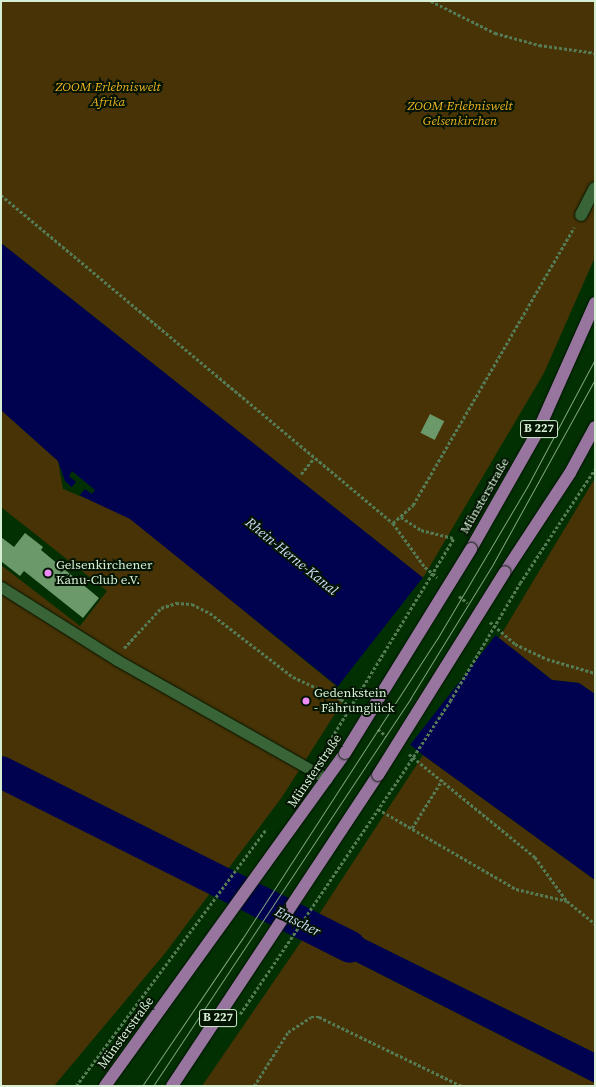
<!DOCTYPE html>
<meta charset="utf-8">
<style>
body{margin:0}
#map{position:relative;width:596px;height:1087px;overflow:hidden;background:#023003;font-family:"Source Serif 4",serif}
div>[style]{position:absolute}
.green>*{inset:0;background:#473305}
.water>*{inset:0;background:#000250}
.pier>*{inset:0;background:#023003;transform-origin:0 0}
.river>*{height:32px;margin:-16px;padding:0 16px;transform-origin:16px;border-radius:16px;background:#000250}
.building>*{inset:0;background:#6b9969;transform-origin:0 0}
.path>*{height:2.5px;margin-top:-1.25px;transform-origin:0;background:repeating-linear-gradient(90deg,#557b55 0 3px,transparent 0 5px)}
.roads{filter:drop-shadow(0 0 1px #011501) drop-shadow(0 0 1px #011501)}
.lane>*{height:11px;margin:-5.5px;padding:0 5.5px;transform-origin:5.5px;border-radius:5.5px;background:#386437}
.street>*{height:12px;margin:-6px;padding:0 6px;transform-origin:6px;border-radius:6px;background:#386437}
.primary>*{height:12px;margin:-6px;padding:0 6px;transform-origin:6px;border-radius:6px;background:#97759e}
.tram>*{height:1px;margin:-0.5px;padding:0 0.5px;transform-origin:0.5px;border-radius:0.5px;background:#81a380}
.path-bridge>*{height:2.5px;margin-top:-1.25px;transform-origin:0;background:repeating-linear-gradient(90deg,#557b55 0 3px,transparent 0 5px)}
.bridges{filter:drop-shadow(0 0 1px #011501) drop-shadow(0 0 1px #011501)}
.primary-bridge>*{height:12px;margin:-6px;padding:0 6px;transform-origin:6px;border-radius:6px;background:#97759e}
.dots>*{width:11px;height:11px;translate:-50% -50%;box-sizing:border-box;border:2px solid #031403;border-radius:50%}
span{translate:-50% -50%;white-space:nowrap;text-align:center;line-height:1.15;-webkit-text-stroke:4px #031403;paint-order:stroke}
.shield-label span{padding:1px 3px;background:#031403;border:1px solid;border-radius:3px;-webkit-text-stroke-width:0}
.shield-label{font-size:12px;color:#d6efd4;font-weight:700}
.park-label{font-size:13px;color:#efb321;font-style:italic}
.street-label{font-size:13px;color:#d6efd4}
.poi-label{font-size:13px;color:#d6efd4}
.left{translate:0 -50%;text-align:left}
.water-label{font-size:14px;color:#d0def9;font-style:italic}
.frame{position:absolute;inset:0;border:2px solid #d6efd4;pointer-events:none}
</style>
<div id="map">
<div class="green">
<i style="clip-path:polygon(1px 1px,595px 1px,595px 257px,544px 373px,423px 578px,1px 243px)"></i>
<i style="clip-path:polygon(1px 410px,58px 461px,63px 489px,127px 515px,347px 695px,282px 797px,166px 952px,54px 1086px,1px 1086px,1px 565px,80px 626px,107px 591px,1px 507px)"></i>
<i style="clip-path:polygon(595px 478px,595px 694px,579px 683px,552px 680px,499px 638px)"></i>
<i style="clip-path:polygon(423px 755px,595px 880px,595px 1053px,318px 916px)"></i>
<i style="clip-path:polygon(305px 936px,595px 1083px,595px 1086px,202px 1086px)"></i>
</div>
<div class="water">
<i style="clip-path:polygon(1px 243px,552px 680px,579px 683px,595px 694px,595px 880px,423px 755px,130px 519px,81px 496px,65px 481px,58px 461px,1px 410px)"></i>
<i style="clip-path:polygon(318px 916px,595px 1053px,595px 1083px,305px 936px)"></i>
</div>
<div class="pier">
<i style="clip-path:polygon(72px 471px,95px 490px,92px 494px,85px 489px,79px 496px,70px 489px,76px 482px,69px 476px)"></i>
<i style="left:424px;top:576px;width:93px;height:144px;rotate:38deg"></i>
</div>
<div class="river">
<i style="left:1px;top:772px;width:390px;rotate:26.6deg"></i>
</div>
<div class="building">
<i style="left:430px;top:414px;width:16px;height:21px;rotate:27deg"></i>
<i style="clip-path:polygon(25px 533px,43px 547px,41px 550px,99px 598px,83px 618px,24px 571px,20px 576px,2px 562px,1px 537px,14px 547px)"></i>
</div>
<div class="path">
<i style="left:431px;top:1px;width:72px;rotate:26.6deg"></i>
<i style="left:495px;top:33px;width:46px;rotate:15.3deg"></i>
<i style="left:539px;top:45px;width:57px;rotate:8.1deg"></i>
<i style="left:1px;top:195px;width:511px;rotate:39.92deg"></i>
<i style="left:393px;top:523px;width:54px;rotate:54deg"></i>
<i style="left:425px;top:567px;width:16px;rotate:40deg"></i>
<i style="left:301px;top:474px;width:19px;rotate:-51deg"></i>
<i style="left:401px;top:517px;width:24px;rotate:33deg"></i>
<i style="left:421px;top:530px;width:34px;rotate:14deg"></i>
<i style="left:393px;top:523px;width:27px;rotate:-42deg"></i>
<i style="left:413px;top:505px;width:321px;rotate:-59.9deg"></i>
<i style="left:520px;top:583px;width:136px;rotate:-56.7deg"></i>
<i style="left:459px;top:596px;width:11px;rotate:38deg"></i>
<i style="left:490px;top:622px;width:33px;rotate:41deg"></i>
<i style="left:515px;top:644px;width:35px;rotate:25deg"></i>
<i style="left:547px;top:659px;width:50px;rotate:16.3deg"></i>
<i style="left:124px;top:648px;width:54px;rotate:-47.2deg"></i>
<i style="left:161px;top:608px;width:16px;rotate:-18deg"></i>
<i style="left:176px;top:603px;width:16px;rotate:4deg"></i>
<i style="left:192px;top:604px;width:20px;rotate:27deg"></i>
<i style="left:210px;top:613px;width:105px;rotate:37.6deg"></i>
<i style="left:293px;top:677px;width:53px;rotate:24.6deg"></i>
<i style="left:341px;top:699px;width:18px;rotate:41deg"></i>
<i style="left:378px;top:729px;width:11px;rotate:41deg"></i>
<i style="left:409px;top:754px;width:163px;rotate:39.3deg"></i>
<i style="left:535px;top:857px;width:54px;rotate:54deg"></i>
<i style="left:567px;top:901px;width:36px;rotate:39deg"></i>
<i style="left:378px;top:809px;width:160px;rotate:30.1deg"></i>
<i style="left:516px;top:889px;width:52px;rotate:13.2deg"></i>
<i style="left:412px;top:828px;width:57px;rotate:-58deg"></i>
<i style="left:240px;top:1014px;width:275px;rotate:-56deg"></i>
<i style="left:76px;top:1086px;width:320px;rotate:-53.5deg"></i>
<i style="left:254px;top:1086px;width:64px;rotate:-57.8deg"></i>
<i style="left:288px;top:1032px;width:27px;rotate:-33deg"></i>
<i style="left:311px;top:1017px;width:8px"></i>
<i style="left:319px;top:1017px;width:159px;rotate:25.8deg"></i>
</div>
<div class="roads">
<div class="lane">
<i style="left:1px;top:587px;width:137px;rotate:32.2deg"></i>
<i style="left:117px;top:660px;width:241px;rotate:29.5deg"></i>
</div>
<div class="street">
<i style="left:581px;top:215px;width:30px;rotate:-63deg"></i>
</div>
<div class="primary">
<i style="left:471px;top:549px;width:136px;rotate:-60.4deg"></i>
<i style="left:538px;top:431px;width:140px;rotate:-66deg"></i>
<i style="left:505px;top:572px;width:118px;rotate:-56.7deg"></i>
<i style="left:570px;top:473px;width:52px;rotate:-61.5deg"></i>
<i style="left:105px;top:1086px;width:410px;rotate:-54.2deg"></i>
<i style="left:172px;top:1086px;width:373px;rotate:-56.5deg"></i>
</div>
</div>
<div class="tram">
<i style="left:142px;top:1086px;width:178px;rotate:-55.8deg"></i>
<i style="left:242px;top:939px;width:358px;rotate:-57deg"></i>
<i style="left:437px;top:639px;width:177px;rotate:-59.4deg"></i>
<i style="left:527px;top:487px;width:145px;rotate:-62deg"></i>
<i style="left:153px;top:1086px;width:465px;rotate:-56.4deg"></i>
<i style="left:410px;top:699px;width:158px;rotate:-58.4deg"></i>
<i style="left:493px;top:564px;width:211px;rotate:-61.1deg"></i>
</div>
<div class="path-bridge">
<i style="left:329px;top:742px;width:239px;rotate:-58.5deg"></i>
<i style="left:394px;top:786px;width:102px;rotate:-56.6deg"></i>
<i style="left:450px;top:701px;width:137px;rotate:-59.3deg"></i>
</div>
<div class="bridges">
<div class="primary-bridge">
<i style="left:345px;top:753px;width:240px;rotate:-58.3deg"></i>
<i style="left:378px;top:775px;width:239px;rotate:-58deg"></i>
</div>
</div>
<div class="dots">
<i style="left:48px;top:573px;background:#ed8cf9"></i>
<i style="left:306px;top:701px;background:#ed8cf9"></i>
</div>
<div class="shield-label">
<span style="left:539px;top:429px">B 227</span>
<span style="left:218px;top:1018px">B 227</span>
</div>
<div class="park-label">
<span style="left:108px;top:95px">ZOOM Erlebniswelt<br>Afrika</span>
<span style="left:460px;top:114px">ZOOM Erlebniswelt<br>Gelsenkirchen</span>
</div>
<div class="street-label">
<span style="left:485px;top:496px;rotate:-60deg">Münsterstraße</span>
<span style="left:315px;top:771px;rotate:-56deg">Münsterstraße</span>
<span style="left:126px;top:1033px;rotate:-54deg">Münsterstraße</span>
</div>
<div class="poi-label">
<span class="left" style="left:56px;top:573px">Gelsenkirchener<br>Kanu-Club e.V.</span>
<span class="left" style="left:314px;top:701px">Gedenkstein<br>- Fährunglück</span>
</div>
<div class="water-label">
<span style="left:292px;top:556px;rotate:39deg">Rhein-Herne-Kanal</span>
<span style="left:298px;top:921px;rotate:27deg">Emscher</span>
</div>
<div class="frame"></div>
</div>
